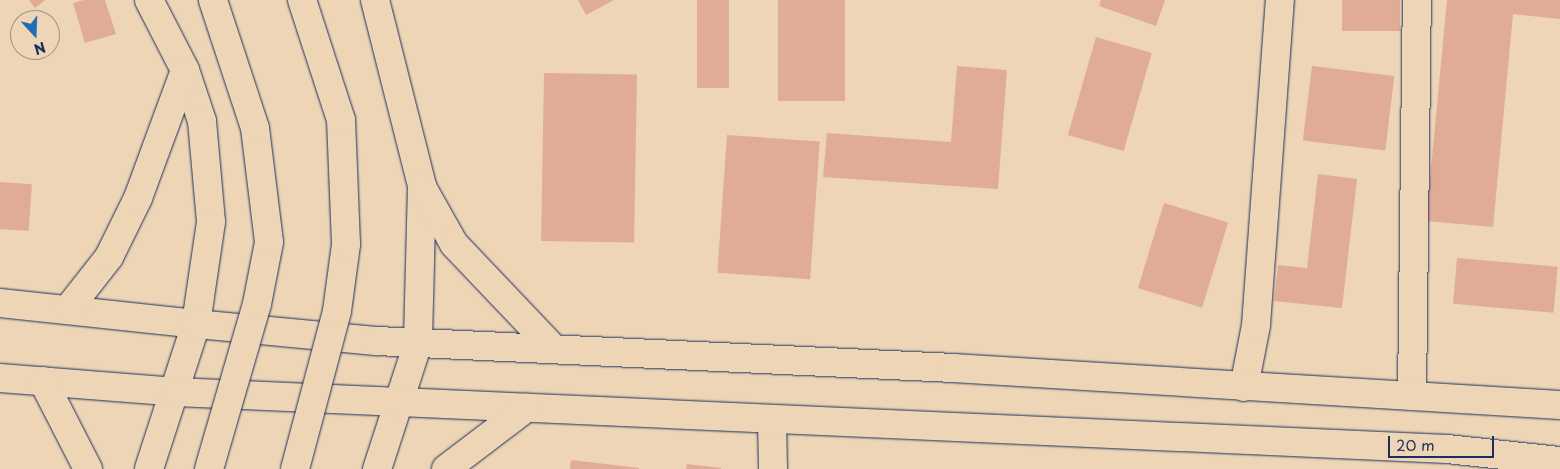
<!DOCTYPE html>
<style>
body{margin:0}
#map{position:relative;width:1560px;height:469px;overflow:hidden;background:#edd5b5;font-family:"Playpen Sans",sans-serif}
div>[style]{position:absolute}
.building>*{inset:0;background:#e1ac95;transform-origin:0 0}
.roads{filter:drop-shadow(0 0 1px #1b2f5e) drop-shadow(0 0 1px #1b2f5e)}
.minor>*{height:28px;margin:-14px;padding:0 14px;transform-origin:14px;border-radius:14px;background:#edd5b5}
.major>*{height:28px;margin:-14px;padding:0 14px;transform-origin:14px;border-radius:14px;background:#edd5b5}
.highway>*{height:28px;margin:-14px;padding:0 14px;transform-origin:14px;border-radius:14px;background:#edd5b5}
.bridges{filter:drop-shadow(0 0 1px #1b2f5e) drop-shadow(0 0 1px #1b2f5e)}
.highway-bridge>*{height:28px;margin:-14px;padding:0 14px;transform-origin:14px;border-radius:14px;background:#edd5b5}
span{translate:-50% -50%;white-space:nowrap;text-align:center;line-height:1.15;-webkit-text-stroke:4px #edd5b5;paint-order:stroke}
.north{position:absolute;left:10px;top:10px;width:50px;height:50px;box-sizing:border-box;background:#edd5b5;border:1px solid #999392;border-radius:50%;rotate:160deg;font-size:14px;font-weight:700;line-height:20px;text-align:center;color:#1b2f5e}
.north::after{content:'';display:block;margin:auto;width:18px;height:22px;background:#1f6fb2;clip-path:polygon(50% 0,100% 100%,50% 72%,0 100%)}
.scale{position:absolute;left:1388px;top:436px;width:106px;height:22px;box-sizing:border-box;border:2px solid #1b2f5e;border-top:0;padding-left:6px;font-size:15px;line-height:18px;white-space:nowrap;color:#1b2f5e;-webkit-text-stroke:4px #edd5b5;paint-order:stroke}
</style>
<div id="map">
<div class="building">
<i style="clip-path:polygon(29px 0,45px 0,35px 8px)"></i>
<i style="clip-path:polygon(84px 0,105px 0,116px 34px,85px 43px,73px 3px)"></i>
<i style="clip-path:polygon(578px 0,614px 0,586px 15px)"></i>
<i style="left:697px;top:0;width:32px;height:88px"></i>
<i style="left:778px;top:0;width:67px;height:101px"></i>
<i style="clip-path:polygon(1101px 0,1165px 0,1156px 26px,1099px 6px)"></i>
<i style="left:1342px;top:0;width:58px;height:31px"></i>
<i style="clip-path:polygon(1447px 0,1560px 0,1560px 19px,1513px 14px,1493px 227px,1426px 221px)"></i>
<i style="left:1096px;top:37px;width:58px;height:102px;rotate:16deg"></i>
<i style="clip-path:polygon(957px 66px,1007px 70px,998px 189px,823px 177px,827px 133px,951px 142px)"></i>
<i style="left:1312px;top:66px;width:83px;height:75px;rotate:7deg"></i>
<i style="left:544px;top:73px;width:93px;height:168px;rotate:1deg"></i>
<i style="left:727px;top:135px;width:93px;height:138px;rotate:4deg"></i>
<i style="clip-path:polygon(1318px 174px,1357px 179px,1342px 308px,1274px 301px,1278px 265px,1307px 268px)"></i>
<i style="left:0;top:182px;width:32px;height:47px;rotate:4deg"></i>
<i style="left:1164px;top:203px;width:67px;height:89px;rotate:17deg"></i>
<i style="left:1457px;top:258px;width:101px;height:46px;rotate:5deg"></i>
<i style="clip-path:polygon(571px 460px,639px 468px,639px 469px,570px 469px)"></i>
<i style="clip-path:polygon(687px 464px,721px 468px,721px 469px,686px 469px)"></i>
</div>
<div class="roads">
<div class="minor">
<i style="left:1244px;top:387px;width:63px;rotate:-79deg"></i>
<i style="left:1256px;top:325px;width:326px;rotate:-85.8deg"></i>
<i style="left:1412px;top:396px;width:396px;rotate:-89.3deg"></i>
<i style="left:772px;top:420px;width:49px;rotate:88.8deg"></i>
</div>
<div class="major">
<i style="left:0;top:303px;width:197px;rotate:6.1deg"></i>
<i style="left:0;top:378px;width:177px;rotate:4.5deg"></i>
</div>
<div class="highway">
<i style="left:149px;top:0;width:79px;rotate:62.8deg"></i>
<i style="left:185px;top:70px;width:54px;rotate:71.6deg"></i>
<i style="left:202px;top:121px;width:101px;rotate:84.9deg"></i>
<i style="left:211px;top:222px;width:103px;rotate:98.4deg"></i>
<i style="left:196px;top:324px;width:152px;rotate:108deg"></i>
<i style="left:375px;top:0;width:192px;rotate:75.8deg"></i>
<i style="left:422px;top:186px;width:157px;rotate:91.5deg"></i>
<i style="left:418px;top:343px;width:133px;rotate:108deg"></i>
<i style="left:422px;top:187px;width:65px;rotate:60.7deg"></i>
<i style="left:454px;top:244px;width:142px;rotate:46.4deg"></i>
<i style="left:69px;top:308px;width:65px;rotate:-51.9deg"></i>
<i style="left:109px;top:257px;width:66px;rotate:-63.8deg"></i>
<i style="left:138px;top:198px;width:136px;rotate:-69.8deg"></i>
<i style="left:196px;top:324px;width:182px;rotate:5.4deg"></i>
<i style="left:377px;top:341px;width:577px;rotate:2.68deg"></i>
<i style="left:953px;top:368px;width:608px;rotate:3.49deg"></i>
<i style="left:43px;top:381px;width:99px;rotate:62.9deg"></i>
<i style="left:176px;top:392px;width:1272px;rotate:2.57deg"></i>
<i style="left:1447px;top:449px;width:114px;rotate:6.1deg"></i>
<i style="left:446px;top:469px;width:101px;rotate:-37.3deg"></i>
</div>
</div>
<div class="bridges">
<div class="highway-bridge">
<i style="left:209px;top:469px;width:172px;rotate:-73.8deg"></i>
<i style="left:257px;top:304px;width:63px;rotate:-79deg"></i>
<i style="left:269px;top:242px;width:115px;rotate:-97deg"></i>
<i style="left:255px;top:128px;width:135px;rotate:-108.2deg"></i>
<i style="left:295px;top:469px;width:163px;rotate:-75.1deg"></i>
<i style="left:337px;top:311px;width:68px;rotate:-82.3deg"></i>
<i style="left:346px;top:244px;width:124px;rotate:-92.3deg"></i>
<i style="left:341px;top:120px;width:126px;rotate:-108deg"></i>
</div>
</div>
<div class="north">N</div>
<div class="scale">20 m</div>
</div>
